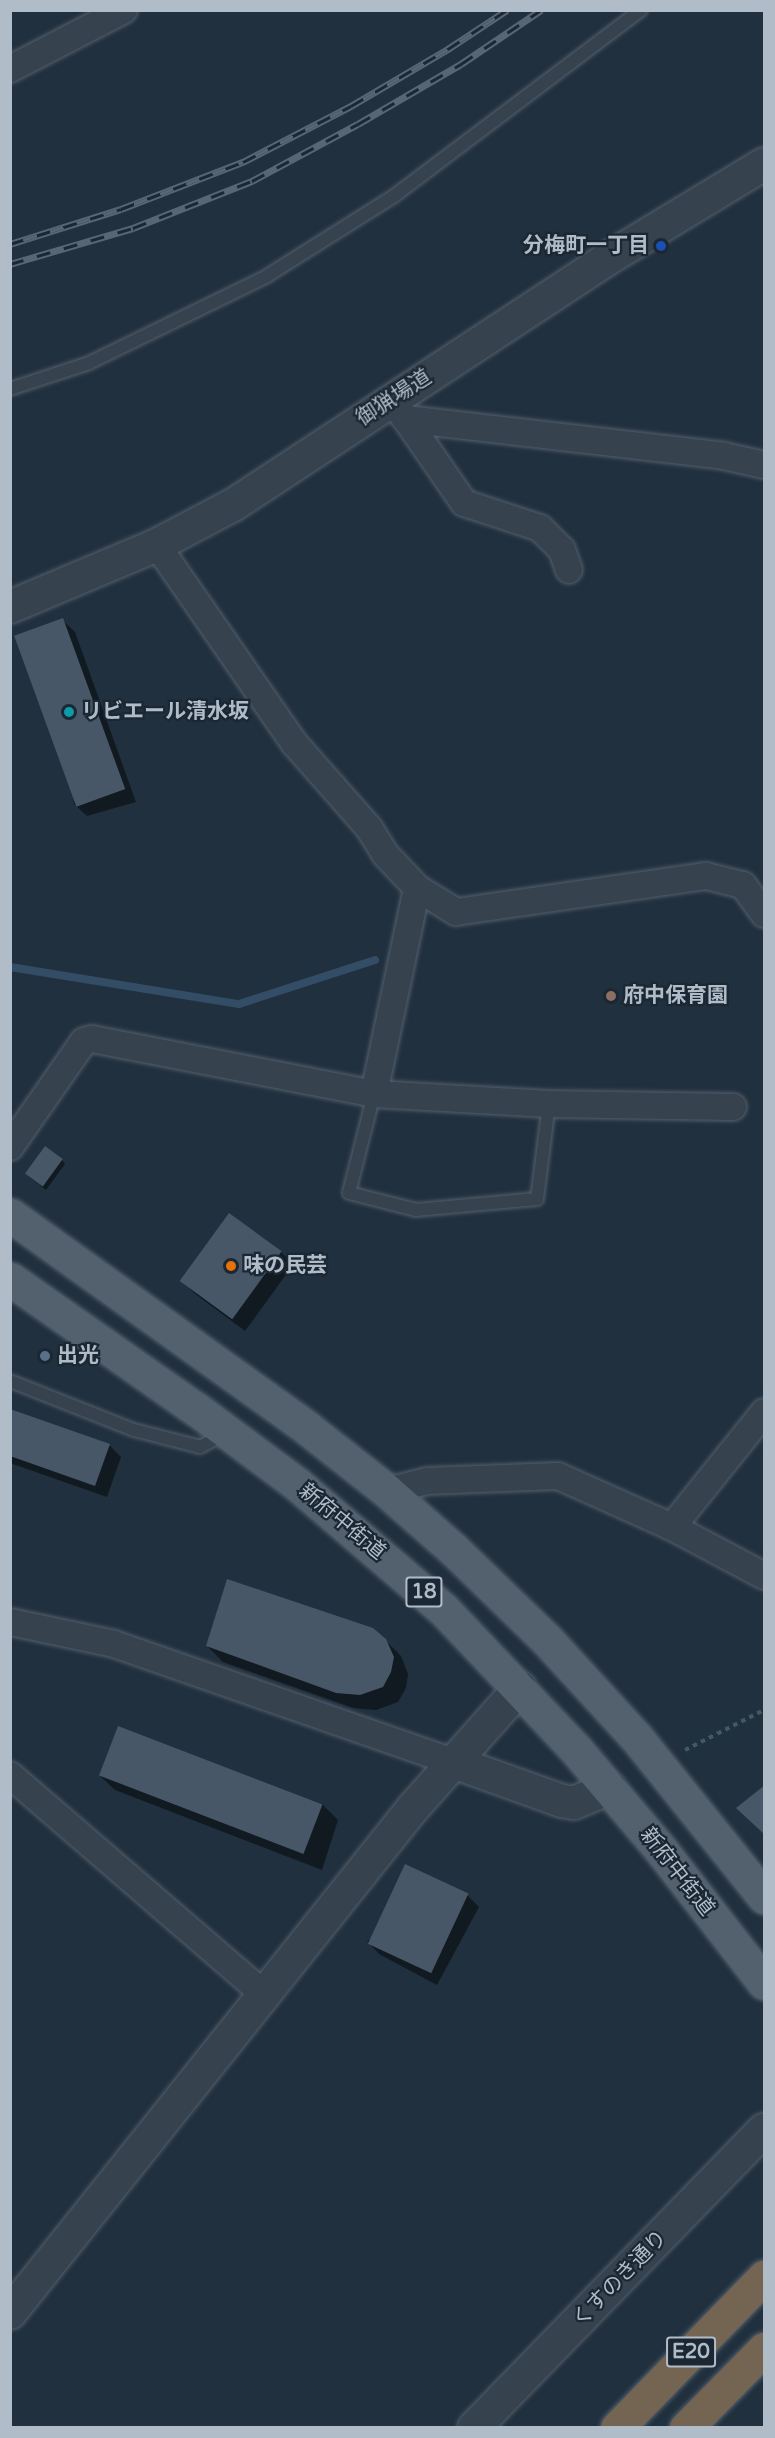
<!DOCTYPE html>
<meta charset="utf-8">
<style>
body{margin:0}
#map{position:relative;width:775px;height:2438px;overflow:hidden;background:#21303e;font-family:"Varela Round","Noto Sans JP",sans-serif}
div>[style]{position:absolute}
.shadow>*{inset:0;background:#0007}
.stream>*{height:8px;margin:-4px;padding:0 4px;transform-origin:4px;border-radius:4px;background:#344d66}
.building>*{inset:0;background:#475767;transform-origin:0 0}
.path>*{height:4px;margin-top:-2px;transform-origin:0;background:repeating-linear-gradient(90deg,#415b5c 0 4.5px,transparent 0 9px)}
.roads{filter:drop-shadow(0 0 2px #545f6c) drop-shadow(0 0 2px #545f6c)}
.service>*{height:12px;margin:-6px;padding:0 6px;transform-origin:6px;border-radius:6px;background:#36424e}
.minor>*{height:26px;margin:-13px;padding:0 13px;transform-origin:13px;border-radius:13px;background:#36424e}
.tertiary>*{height:32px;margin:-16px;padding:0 16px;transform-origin:16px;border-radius:16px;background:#36424e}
.primary>*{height:33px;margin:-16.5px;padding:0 16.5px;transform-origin:16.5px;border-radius:16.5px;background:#53616e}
.motorway>*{height:33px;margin:-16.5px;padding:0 16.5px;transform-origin:16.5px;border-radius:16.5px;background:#746452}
.rail>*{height:7px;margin-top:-3.5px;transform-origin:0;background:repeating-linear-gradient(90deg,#1b2733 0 14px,#576675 0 28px);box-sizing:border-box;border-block:2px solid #576675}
.dots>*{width:16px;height:16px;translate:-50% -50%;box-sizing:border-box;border:3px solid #1b2733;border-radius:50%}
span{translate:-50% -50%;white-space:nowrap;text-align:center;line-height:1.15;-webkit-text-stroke:4.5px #1b2733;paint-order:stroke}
.shield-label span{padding:2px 4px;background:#1b2733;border:2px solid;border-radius:4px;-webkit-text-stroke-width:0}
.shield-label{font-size:20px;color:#b1bcc9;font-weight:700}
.poi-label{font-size:21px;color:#b1bcc9;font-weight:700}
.right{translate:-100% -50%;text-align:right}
.left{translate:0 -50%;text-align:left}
.street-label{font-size:21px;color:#b1bcc9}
.frame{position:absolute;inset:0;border:12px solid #b1bcc9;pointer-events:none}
</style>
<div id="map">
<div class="shadow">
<i style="clip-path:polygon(62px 620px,75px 632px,136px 802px,87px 816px,74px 804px)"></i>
<i style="clip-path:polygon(62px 1160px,65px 1164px,46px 1190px,30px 1177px)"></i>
<i style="clip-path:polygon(281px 1252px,293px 1265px,245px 1331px,194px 1293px,182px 1281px)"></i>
<i style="clip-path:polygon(10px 1411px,109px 1445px,121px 1457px,107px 1497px,10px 1463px)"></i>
<i style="clip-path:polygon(385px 1640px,401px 1656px,408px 1674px,406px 1688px,398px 1702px,376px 1710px,353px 1708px,223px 1662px,207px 1646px)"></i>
<i style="clip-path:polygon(99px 1775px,322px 1804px,338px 1820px,322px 1870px,115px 1790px)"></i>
<i style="clip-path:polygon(467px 1895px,479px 1907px,437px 1985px,379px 1954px,367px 1941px)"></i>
</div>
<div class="stream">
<i style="left:10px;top:967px;width:232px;rotate:9.2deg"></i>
<i style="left:239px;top:1004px;width:143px;rotate:-17.9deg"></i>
</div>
<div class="building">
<i style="left:63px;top:618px;width:182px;height:52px;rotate:70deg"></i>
<i style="left:45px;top:1146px;width:22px;height:34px;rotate:36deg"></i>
<i style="left:229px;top:1213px;width:65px;height:84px;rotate:36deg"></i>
<i style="clip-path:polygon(10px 1409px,110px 1444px,95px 1486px,10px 1456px)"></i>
<i style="clip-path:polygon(227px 1579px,373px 1628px,386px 1639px,394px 1657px,391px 1672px,383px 1687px,360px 1695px,336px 1693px,206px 1646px)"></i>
<i style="left:118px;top:1726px;width:219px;height:53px;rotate:21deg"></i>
<i style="clip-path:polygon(765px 1785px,765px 1835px,736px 1808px)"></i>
<i style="left:405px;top:1864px;width:70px;height:88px;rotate:25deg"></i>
</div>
<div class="path">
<i style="left:685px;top:1750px;width:89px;rotate:-26.9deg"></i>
</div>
<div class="roads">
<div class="service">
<i style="left:10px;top:389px;width:83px;rotate:-18.2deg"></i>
<i style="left:89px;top:363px;width:198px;rotate:-26deg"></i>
<i style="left:267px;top:276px;width:150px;rotate:-32.2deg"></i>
<i style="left:394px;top:196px;width:309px;rotate:-37deg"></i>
<i style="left:374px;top:1094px;width:102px;rotate:104.2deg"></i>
<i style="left:349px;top:1193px;width:69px;rotate:14.2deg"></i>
<i style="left:416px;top:1210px;width:121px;rotate:-5.2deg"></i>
<i style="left:537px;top:1199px;width:96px;rotate:-82.8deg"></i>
<i style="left:10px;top:1381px;width:133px;rotate:21.6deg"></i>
<i style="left:134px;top:1430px;width:68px;rotate:14.4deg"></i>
<i style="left:200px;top:1447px;width:27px;rotate:-28deg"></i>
</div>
<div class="minor">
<i style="left:10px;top:69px;width:128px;rotate:-27.4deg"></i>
<i style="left:391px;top:400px;width:24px;rotate:52deg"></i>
<i style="left:406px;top:419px;width:320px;rotate:6.6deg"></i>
<i style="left:724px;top:456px;width:41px;rotate:12.7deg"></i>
<i style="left:406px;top:419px;width:102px;rotate:55.4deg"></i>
<i style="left:464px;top:503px;width:80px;rotate:18.2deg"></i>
<i style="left:540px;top:528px;width:31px;rotate:45deg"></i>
<i style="left:562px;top:550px;width:21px;rotate:71deg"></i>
<i style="left:157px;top:545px;width:242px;rotate:55.3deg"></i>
<i style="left:295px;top:744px;width:112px;rotate:48.6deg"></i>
<i style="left:369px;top:828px;width:31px;rotate:58deg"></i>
<i style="left:385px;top:854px;width:47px;rotate:46.7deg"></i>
<i style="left:417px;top:888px;width:46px;rotate:31.6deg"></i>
<i style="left:456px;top:912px;width:253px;rotate:-8.2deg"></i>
<i style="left:706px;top:876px;width:38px;rotate:14deg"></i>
<i style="left:743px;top:885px;width:36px;rotate:54deg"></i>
<i style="left:374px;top:1094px;width:210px;rotate:-78.2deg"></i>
<i style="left:10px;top:1147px;width:129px;rotate:-55.1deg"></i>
<i style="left:84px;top:1041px;width:8px;rotate:-14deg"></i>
<i style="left:92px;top:1039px;width:287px;rotate:11deg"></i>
<i style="left:374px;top:1094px;width:175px;rotate:3.3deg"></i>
<i style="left:549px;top:1104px;width:184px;rotate:0.9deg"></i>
<i style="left:387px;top:1491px;width:41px;rotate:-14deg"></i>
<i style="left:427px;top:1481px;width:131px;rotate:-2.2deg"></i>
<i style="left:558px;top:1476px;width:125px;rotate:24.1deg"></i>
<i style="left:672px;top:1527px;width:147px;rotate:-51.3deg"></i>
<i style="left:672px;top:1527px;width:104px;rotate:28deg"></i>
<i style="left:10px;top:1622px;width:106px;rotate:11.9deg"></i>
<i style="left:114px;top:1644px;width:362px;rotate:19.2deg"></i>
<i style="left:10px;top:1775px;width:337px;rotate:40.8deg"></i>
</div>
<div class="tertiary">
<i style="left:10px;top:607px;width:160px;rotate:-22.9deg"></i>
<i style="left:157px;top:545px;width:86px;rotate:-27.8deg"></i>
<i style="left:233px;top:505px;width:444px;rotate:-33.3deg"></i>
<i style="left:604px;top:261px;width:187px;rotate:-31.2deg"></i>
<i style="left:456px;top:1763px;width:113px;rotate:19.7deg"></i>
<i style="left:562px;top:1801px;width:12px;rotate:9deg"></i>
<i style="left:574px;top:1803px;width:39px;rotate:-23deg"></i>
<i style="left:10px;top:2313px;width:646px;rotate:-51.41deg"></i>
<i style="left:413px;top:1808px;width:161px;rotate:-48.3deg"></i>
<i style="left:474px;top:2428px;width:416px;rotate:-45.8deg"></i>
</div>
<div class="primary">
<i style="left:10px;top:1215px;width:365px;rotate:35.6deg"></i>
<i style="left:307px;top:1428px;width:102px;rotate:38.2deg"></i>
<i style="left:387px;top:1491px;width:88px;rotate:41.3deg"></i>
<i style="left:453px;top:1549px;width:131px;rotate:44.1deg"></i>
<i style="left:547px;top:1640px;width:132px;rotate:47.5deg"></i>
<i style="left:636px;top:1737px;width:205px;rotate:51.3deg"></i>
<i style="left:10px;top:1279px;width:227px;rotate:35deg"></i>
<i style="left:196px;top:1409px;width:126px;rotate:36.6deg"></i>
<i style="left:297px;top:1484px;width:192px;rotate:40.6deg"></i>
<i style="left:443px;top:1609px;width:197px;rotate:46.6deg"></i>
<i style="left:578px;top:1752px;width:128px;rotate:49.7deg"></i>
<i style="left:661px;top:1850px;width:168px;rotate:52.2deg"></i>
</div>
<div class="motorway">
<i style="left:617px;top:2428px;width:211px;rotate:-45.8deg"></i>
<i style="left:686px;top:2428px;width:111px;rotate:-45.4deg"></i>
</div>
</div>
<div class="rail">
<i style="left:10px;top:244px;width:116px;rotate:-17.5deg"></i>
<i style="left:121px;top:209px;width:131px;rotate:-21.1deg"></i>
<i style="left:243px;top:162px;width:122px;rotate:-27.4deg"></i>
<i style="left:351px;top:106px;width:113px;rotate:-30.4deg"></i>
<i style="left:448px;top:49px;width:71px;rotate:-33.5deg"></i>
<i style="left:10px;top:264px;width:128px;rotate:-16.3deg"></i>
<i style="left:133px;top:228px;width:128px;rotate:-21.6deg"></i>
<i style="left:252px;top:181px;width:120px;rotate:-28.3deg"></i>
<i style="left:358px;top:124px;width:119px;rotate:-30.2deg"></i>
<i style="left:461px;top:64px;width:97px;rotate:-34deg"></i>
</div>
<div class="dots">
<i style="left:661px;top:246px;background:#1a4fb4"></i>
<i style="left:69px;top:712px;background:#0f9aa8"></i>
<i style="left:611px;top:996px;background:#8d6e63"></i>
<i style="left:231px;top:1266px;background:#e8710a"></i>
<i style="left:45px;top:1356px;background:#5c6f8a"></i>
</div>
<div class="shield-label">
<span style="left:424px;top:1592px">18</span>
<span style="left:691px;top:2352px">E20</span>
</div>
<div class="poi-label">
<span class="right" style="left:649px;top:246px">分梅町一丁目</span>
<span class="left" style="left:81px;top:712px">リビエール清水坂</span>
<span class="left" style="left:623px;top:996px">府中保育園</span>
<span class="left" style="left:243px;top:1266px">味の民芸</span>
<span class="left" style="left:57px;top:1356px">出光</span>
</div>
<div class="street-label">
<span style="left:394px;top:398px;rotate:-33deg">御猟場道</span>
<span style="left:342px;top:1522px;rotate:40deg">新府中街道</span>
<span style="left:677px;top:1872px;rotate:52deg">新府中街道</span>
<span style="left:620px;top:2279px;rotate:-46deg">くすのき通り</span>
</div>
<div class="frame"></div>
</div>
